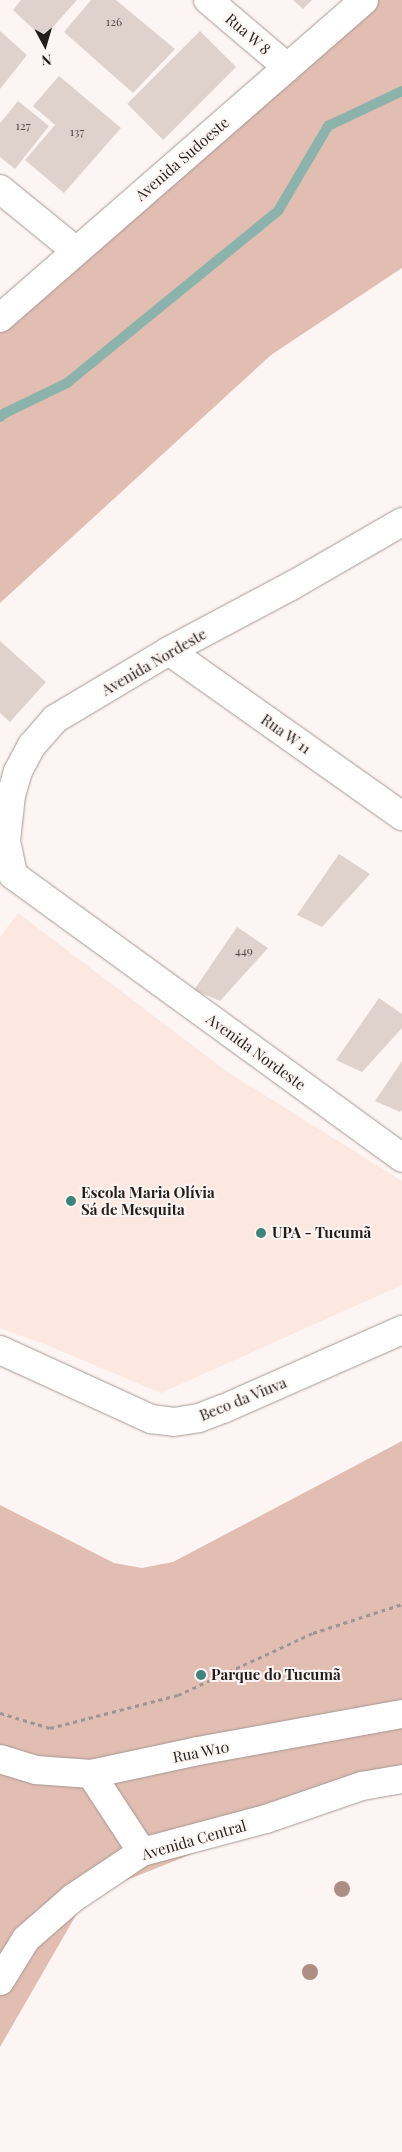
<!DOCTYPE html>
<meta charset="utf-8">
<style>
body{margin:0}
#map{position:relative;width:402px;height:2152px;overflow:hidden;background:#fdf5f3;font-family:"Playfair Display",serif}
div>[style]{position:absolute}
.built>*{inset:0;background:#fde7e1}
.green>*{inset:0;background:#e1bdb2}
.stream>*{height:10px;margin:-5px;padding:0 5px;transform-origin:5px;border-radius:5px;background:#8bb3ac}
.building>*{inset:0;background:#dfd2cd;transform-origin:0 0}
.path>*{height:3px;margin-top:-1.5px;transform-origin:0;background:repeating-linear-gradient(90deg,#9c9694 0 4px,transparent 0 8px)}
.roads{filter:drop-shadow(0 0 1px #a49894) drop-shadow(0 0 1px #a49894)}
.minor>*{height:28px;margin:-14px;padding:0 14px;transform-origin:14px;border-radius:14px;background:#fff}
.trees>*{width:16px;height:16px;margin:-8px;border-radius:50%;background:#ac8e84}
.dots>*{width:14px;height:14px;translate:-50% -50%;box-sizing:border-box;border:2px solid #fdf5f3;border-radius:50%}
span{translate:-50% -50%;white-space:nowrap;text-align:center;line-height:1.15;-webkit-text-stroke:4px #fdf5f3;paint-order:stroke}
.number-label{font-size:12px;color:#524b48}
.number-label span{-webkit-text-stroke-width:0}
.street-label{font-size:15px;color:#231e1c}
.poi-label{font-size:15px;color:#231e1c;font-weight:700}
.left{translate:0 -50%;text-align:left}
.north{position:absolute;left:20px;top:20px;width:50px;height:50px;-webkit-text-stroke:4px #fdf5f3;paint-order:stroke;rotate:174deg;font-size:14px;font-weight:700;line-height:20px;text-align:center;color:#231e1c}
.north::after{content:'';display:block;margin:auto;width:18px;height:22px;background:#231e1c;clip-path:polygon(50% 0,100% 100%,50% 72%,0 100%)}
</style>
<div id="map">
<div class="built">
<i style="clip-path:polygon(18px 913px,229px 1073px,402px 1181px,402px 1285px,161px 1393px,44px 1344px,0 1328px,0 937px)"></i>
</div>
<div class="green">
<i style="clip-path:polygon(354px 0,402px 0,402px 268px,271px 355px,0 603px,0 310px)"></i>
<i style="clip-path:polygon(402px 1441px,402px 1782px,356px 1788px,87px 1896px,0 2047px,0 1505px,114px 1563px,142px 1568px,173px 1562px)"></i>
</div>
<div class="stream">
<i style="left:0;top:417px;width:6px;rotate:-39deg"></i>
<i style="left:5px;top:413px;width:69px;rotate:-25.8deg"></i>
<i style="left:67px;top:383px;width:272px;rotate:-39.2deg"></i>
<i style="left:278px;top:211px;width:99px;rotate:-59.5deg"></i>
<i style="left:328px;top:126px;width:82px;rotate:-25.3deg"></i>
</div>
<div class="building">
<i style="clip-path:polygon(21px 0,77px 0,43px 38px,13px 10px)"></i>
<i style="clip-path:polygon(91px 0,116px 0,175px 49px,133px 93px,64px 32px)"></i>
<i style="clip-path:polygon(293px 0,312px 0,303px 9px)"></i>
<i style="clip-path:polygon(0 31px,27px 55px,0 89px)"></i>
<i style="left:200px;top:31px;width:51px;height:103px;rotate:45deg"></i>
<i style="clip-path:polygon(59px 76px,121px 128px,64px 193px,25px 160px,55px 125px,33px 106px)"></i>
<i style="clip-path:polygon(18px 101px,49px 126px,15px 169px,0 157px,0 123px)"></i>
<i style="clip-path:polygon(0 641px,46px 682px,10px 722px,0 713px)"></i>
<i style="clip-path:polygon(339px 854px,370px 874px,322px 927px,297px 915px)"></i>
<i style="clip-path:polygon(237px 927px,268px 948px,220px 1001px,194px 990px)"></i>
<i style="clip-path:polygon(379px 998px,402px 1014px,402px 1028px,362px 1072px,336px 1060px)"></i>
<i style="clip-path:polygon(402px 1061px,402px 1110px,400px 1112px,375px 1101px)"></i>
</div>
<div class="path">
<i style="left:0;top:1713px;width:52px;rotate:16.7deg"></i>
<i style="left:50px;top:1728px;width:132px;rotate:-14.5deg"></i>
<i style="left:178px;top:1695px;width:149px;rotate:-24.7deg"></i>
<i style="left:313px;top:1633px;width:94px;rotate:-18deg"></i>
</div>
<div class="roads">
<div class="minor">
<i style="left:208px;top:0;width:104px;rotate:40.3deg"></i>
<i style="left:0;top:189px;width:98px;rotate:39.2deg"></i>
<i style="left:0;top:318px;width:483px;rotate:-41.1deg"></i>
<i style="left:402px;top:522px;width:128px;rotate:150deg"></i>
<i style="left:291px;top:586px;width:138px;rotate:152deg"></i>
<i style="left:169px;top:651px;width:133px;rotate:149.2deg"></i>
<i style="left:55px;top:719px;width:35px;rotate:131deg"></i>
<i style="left:32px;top:745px;width:30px;rotate:118deg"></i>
<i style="left:18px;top:771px;width:25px;rotate:106deg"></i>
<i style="left:11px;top:795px;width:46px;rotate:96.2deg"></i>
<i style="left:6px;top:841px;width:35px;rotate:78deg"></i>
<i style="left:13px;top:875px;width:481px;rotate:36deg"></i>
<i style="left:169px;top:651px;width:286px;rotate:35.3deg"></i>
<i style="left:0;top:1350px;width:166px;rotate:24.6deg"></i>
<i style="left:151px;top:1419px;width:23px;rotate:7deg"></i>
<i style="left:174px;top:1422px;width:25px;rotate:-9deg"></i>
<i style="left:199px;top:1418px;width:26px;rotate:-21deg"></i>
<i style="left:223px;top:1409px;width:196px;rotate:-23.8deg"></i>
<i style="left:0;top:1759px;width:38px;rotate:17deg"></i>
<i style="left:36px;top:1770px;width:55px;rotate:4.2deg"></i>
<i style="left:91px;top:1774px;width:109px;rotate:-12.1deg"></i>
<i style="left:198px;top:1751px;width:207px;rotate:-10.3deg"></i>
<i style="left:91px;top:1774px;width:93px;rotate:56.8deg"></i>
<i style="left:0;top:1981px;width:49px;rotate:-58.2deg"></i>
<i style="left:26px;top:1939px;width:62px;rotate:-41.1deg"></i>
<i style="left:73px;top:1898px;width:83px;rotate:-33.7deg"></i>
<i style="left:142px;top:1852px;width:128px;rotate:-14.9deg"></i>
<i style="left:266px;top:1819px;width:102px;rotate:-19deg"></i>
<i style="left:362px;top:1786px;width:41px;rotate:-9.9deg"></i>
</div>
</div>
<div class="trees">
<i style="left:342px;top:1889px"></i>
<i style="left:310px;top:1972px"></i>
</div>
<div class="dots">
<i style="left:71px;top:1201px;background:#3f847a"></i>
<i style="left:261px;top:1233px;background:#3f847a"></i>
<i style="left:201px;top:1675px;background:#3f847a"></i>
</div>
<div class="number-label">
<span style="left:114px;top:22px">126</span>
<span style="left:23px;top:126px">127</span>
<span style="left:77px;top:132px">137</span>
<span style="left:244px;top:951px">449</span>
</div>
<div class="street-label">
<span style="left:248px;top:34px;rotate:41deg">Rua W 8</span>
<span style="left:182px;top:159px;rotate:-41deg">Avenida Sudoeste</span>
<span style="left:154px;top:662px;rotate:-30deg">Avenida Nordeste</span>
<span style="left:286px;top:734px;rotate:35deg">Rua W 11</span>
<span style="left:256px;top:1052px;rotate:36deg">Avenida Nordeste</span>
<span style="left:243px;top:1399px;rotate:-22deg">Beco da Viuva</span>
<span style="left:201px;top:1752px;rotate:-11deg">Rua W10</span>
<span style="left:194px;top:1840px;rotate:-16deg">Avenida Central</span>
</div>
<div class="poi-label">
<span class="left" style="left:81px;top:1201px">Escola Maria Olívia<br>Sá de Mesquita</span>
<span class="left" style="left:272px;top:1233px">UPA - Tucumã</span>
<span class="left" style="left:211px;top:1675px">Parque do Tucumã</span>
</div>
<div class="north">N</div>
</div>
